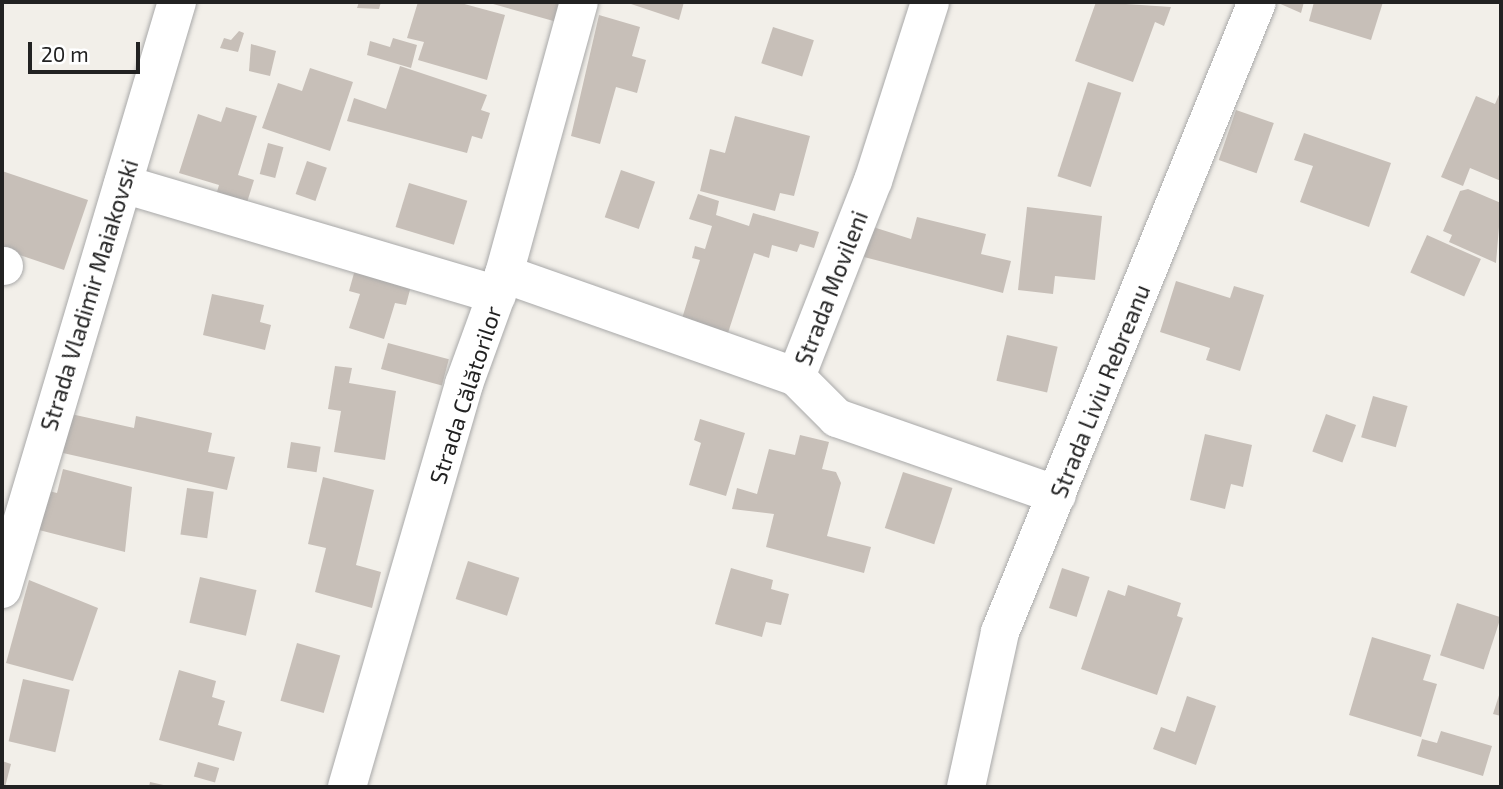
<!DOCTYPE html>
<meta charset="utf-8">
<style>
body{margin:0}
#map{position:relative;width:1503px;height:789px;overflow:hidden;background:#f2efe9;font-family:"Exo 2",sans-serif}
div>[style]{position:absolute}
.building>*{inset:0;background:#c7bfb8;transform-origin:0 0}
.roads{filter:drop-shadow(0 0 2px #a9a9a9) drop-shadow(0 0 2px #a9a9a9)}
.minor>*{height:38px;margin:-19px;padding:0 19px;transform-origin:19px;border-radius:19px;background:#fff}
span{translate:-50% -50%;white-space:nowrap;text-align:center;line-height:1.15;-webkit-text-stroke:6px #fff;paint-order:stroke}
.street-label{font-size:23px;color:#222}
.frame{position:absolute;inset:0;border:4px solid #222;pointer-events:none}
.scale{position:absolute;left:28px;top:42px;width:112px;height:32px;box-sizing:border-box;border:4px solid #222;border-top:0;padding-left:9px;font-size:21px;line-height:24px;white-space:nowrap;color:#222;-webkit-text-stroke:5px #fff;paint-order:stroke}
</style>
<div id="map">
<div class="building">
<i style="clip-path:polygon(359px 2px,381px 2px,379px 9px,357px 8px)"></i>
<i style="clip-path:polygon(418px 2px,457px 2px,505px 15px,487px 80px,418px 60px,424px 42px,407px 38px)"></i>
<i style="clip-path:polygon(486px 2px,562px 2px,557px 22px)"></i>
<i style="clip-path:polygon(625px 2px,684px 2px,679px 20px)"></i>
<i style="clip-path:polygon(1096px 2px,1171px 7px,1164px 26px,1155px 22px,1133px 82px,1075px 61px)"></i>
<i style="clip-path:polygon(1276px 2px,1304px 2px,1301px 13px)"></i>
<i style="clip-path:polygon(1314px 2px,1383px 2px,1371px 40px,1309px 21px)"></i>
<i style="clip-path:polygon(599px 15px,640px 27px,632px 56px,646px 60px,637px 93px,616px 87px,600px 144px,571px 136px)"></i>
<i style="left:773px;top:27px;width:43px;height:38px;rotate:18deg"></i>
<i style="clip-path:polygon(239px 31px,244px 33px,238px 52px,220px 48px,224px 38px,231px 40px)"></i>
<i style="clip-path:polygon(393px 38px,417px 45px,411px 68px,367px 55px,370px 41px,390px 47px)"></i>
<i style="clip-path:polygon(251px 44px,276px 51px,270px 76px,249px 71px)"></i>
<i style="clip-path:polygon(400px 66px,487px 95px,481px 110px,490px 113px,482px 139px,472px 136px,467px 153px,347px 121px,354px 98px,386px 109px)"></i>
<i style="clip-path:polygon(310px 68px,353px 82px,330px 151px,262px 128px,278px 83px,302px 91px)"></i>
<i style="left:1088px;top:82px;width:35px;height:99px;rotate:18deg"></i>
<i style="clip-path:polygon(1501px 90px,1501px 181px,1470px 168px,1463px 186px,1441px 177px,1476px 96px,1495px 104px)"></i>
<i style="clip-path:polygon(226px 107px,257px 116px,238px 175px,254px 180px,244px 212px,214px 202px,219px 185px,179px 173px,198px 114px,221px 122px)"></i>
<i style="left:1236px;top:110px;width:40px;height:53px;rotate:19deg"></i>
<i style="clip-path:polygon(735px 116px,810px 136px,794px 196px,780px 193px,775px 211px,700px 191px,710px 149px,725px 153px)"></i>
<i style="clip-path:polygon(1304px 133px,1391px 163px,1369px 227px,1300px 202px,1313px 166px,1294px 160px)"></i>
<i style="left:268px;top:143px;width:16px;height:32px;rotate:15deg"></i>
<i style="left:307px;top:161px;width:21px;height:35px;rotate:19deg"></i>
<i style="left:621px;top:170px;width:36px;height:50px;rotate:19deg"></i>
<i style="clip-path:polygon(2px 171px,88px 200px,64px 270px,2px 249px)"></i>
<i style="left:409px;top:183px;width:61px;height:46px;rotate:17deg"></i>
<i style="clip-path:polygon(1468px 189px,1501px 203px,1496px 263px,1449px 242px,1452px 235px,1443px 231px,1460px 191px)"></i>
<i style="clip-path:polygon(698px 194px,719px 201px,716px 215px,749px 226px,753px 213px,819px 232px,814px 248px,800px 244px,797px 252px,772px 245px,769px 258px,754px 253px,726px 339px,680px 325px,700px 260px,692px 258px,695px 246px,705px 249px,712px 226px,689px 219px)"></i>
<i style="clip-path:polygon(1027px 207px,1102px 216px,1095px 280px,1055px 276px,1053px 294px,1018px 290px)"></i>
<i style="clip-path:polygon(917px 217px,986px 234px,981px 254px,1011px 261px,1003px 293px,864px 257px,873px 227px,911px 239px)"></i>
<i style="left:1427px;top:235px;width:59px;height:41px;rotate:24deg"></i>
<i style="clip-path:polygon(356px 266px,412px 282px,406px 305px,395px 303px,384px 339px,349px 328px,360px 294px,349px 291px)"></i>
<i style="clip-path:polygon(1176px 281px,1230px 298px,1234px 286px,1264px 295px,1240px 371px,1206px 360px,1210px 348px,1160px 332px)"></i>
<i style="clip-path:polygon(212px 294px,264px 305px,260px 322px,271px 325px,265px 350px,203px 335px)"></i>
<i style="left:1007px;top:335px;width:52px;height:47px;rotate:13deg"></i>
<i style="left:388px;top:343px;width:63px;height:27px;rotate:15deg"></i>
<i style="clip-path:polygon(335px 366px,352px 368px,349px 383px,396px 391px,385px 460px,334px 452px,341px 411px,328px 409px)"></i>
<i style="left:1373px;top:396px;width:36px;height:43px;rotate:16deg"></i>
<i style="clip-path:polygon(71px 414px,134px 428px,136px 416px,212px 433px,208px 452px,235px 457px,227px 490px,63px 453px)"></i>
<i style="left:1326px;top:414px;width:32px;height:40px;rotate:20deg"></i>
<i style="clip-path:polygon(700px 419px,745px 433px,726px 496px,689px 485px,701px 443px,694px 440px)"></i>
<i style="clip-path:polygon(1205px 434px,1252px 445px,1243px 487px,1231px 484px,1225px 509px,1190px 500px)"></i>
<i style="clip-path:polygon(800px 435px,829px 442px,822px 469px,836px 472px,841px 483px,827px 536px,871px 547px,864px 573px,766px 547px,774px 514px,732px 509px,737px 488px,757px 494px,769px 449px,795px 455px)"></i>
<i style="left:291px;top:442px;width:30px;height:26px;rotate:9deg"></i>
<i style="clip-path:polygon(63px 469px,132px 487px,125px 552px,39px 530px,49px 491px,57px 493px)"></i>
<i style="left:903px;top:472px;width:52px;height:59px;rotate:18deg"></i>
<i style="clip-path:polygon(323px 477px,374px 490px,356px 565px,381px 572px,372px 608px,315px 592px,326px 548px,308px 544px)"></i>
<i style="left:187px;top:488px;width:27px;height:47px;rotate:8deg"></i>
<i style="left:468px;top:561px;width:54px;height:40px;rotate:18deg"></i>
<i style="clip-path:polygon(731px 568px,773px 580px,771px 589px,789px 594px,781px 625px,766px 622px,762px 637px,715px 624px)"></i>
<i style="left:1062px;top:568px;width:29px;height:42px;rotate:18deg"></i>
<i style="left:200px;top:577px;width:58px;height:47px;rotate:13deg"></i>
<i style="clip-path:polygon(29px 580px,98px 608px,73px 681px,6px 663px)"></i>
<i style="clip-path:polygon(1128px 585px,1181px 603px,1177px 616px,1183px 618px,1157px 695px,1081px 669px,1108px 590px,1125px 596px)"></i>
<i style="left:1457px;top:603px;width:46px;height:55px;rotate:18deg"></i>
<i style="clip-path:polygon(1372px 637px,1431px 655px,1423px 680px,1437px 684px,1421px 737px,1349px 715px)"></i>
<i style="left:297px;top:643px;width:45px;height:60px;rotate:16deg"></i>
<i style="clip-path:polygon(179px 670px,216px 681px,212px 697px,225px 701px,218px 725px,242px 732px,234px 761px,159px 740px)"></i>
<i style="left:23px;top:679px;width:48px;height:64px;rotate:13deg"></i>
<i style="clip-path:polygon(1501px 689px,1501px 716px,1493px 714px)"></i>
<i style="clip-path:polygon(1187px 696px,1216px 706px,1196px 765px,1153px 749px,1161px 727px,1175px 732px)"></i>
<i style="clip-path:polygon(1441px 731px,1492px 746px,1483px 776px,1417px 756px,1422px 739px,1437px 743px)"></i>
<i style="clip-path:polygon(2px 761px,11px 764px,5px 787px,2px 787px)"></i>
<i style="left:198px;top:762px;width:22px;height:15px;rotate:16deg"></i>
<i style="clip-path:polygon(150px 782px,168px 786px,168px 787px,149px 787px)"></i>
</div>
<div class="roads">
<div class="minor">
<i style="left:123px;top:184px;width:390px;rotate:16.5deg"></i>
<i style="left:2px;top:266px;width:2px"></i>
<i style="left:504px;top:274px;width:310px;rotate:19.4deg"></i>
<i style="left:796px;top:377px;width:58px;rotate:45deg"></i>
<i style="left:837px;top:418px;width:233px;rotate:19.3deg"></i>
<i style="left:796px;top:377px;width:211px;rotate:-68.6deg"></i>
<i style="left:873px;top:181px;width:188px;rotate:-72.3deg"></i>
<i style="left:2px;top:589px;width:613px;rotate:-73.4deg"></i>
<i style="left:347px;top:787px;width:420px;rotate:-73.8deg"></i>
<i style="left:464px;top:384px;width:117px;rotate:-70deg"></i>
<i style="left:504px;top:274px;width:282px;rotate:-74.6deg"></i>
<i style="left:966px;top:787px;width:159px;rotate:-77.6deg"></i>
<i style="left:1000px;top:632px;width:680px;rotate:-67.81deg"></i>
</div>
</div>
<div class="street-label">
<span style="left:831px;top:288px;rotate:-69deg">Strada Movileni</span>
<span style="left:89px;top:295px;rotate:-73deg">Strada Vladimir Maiakovski</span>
<span style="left:1100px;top:391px;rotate:-68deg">Strada Liviu Rebreanu</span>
<span style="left:465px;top:395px;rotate:-72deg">Strada Călătorilor</span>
</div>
<div class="frame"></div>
<div class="scale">20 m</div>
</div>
